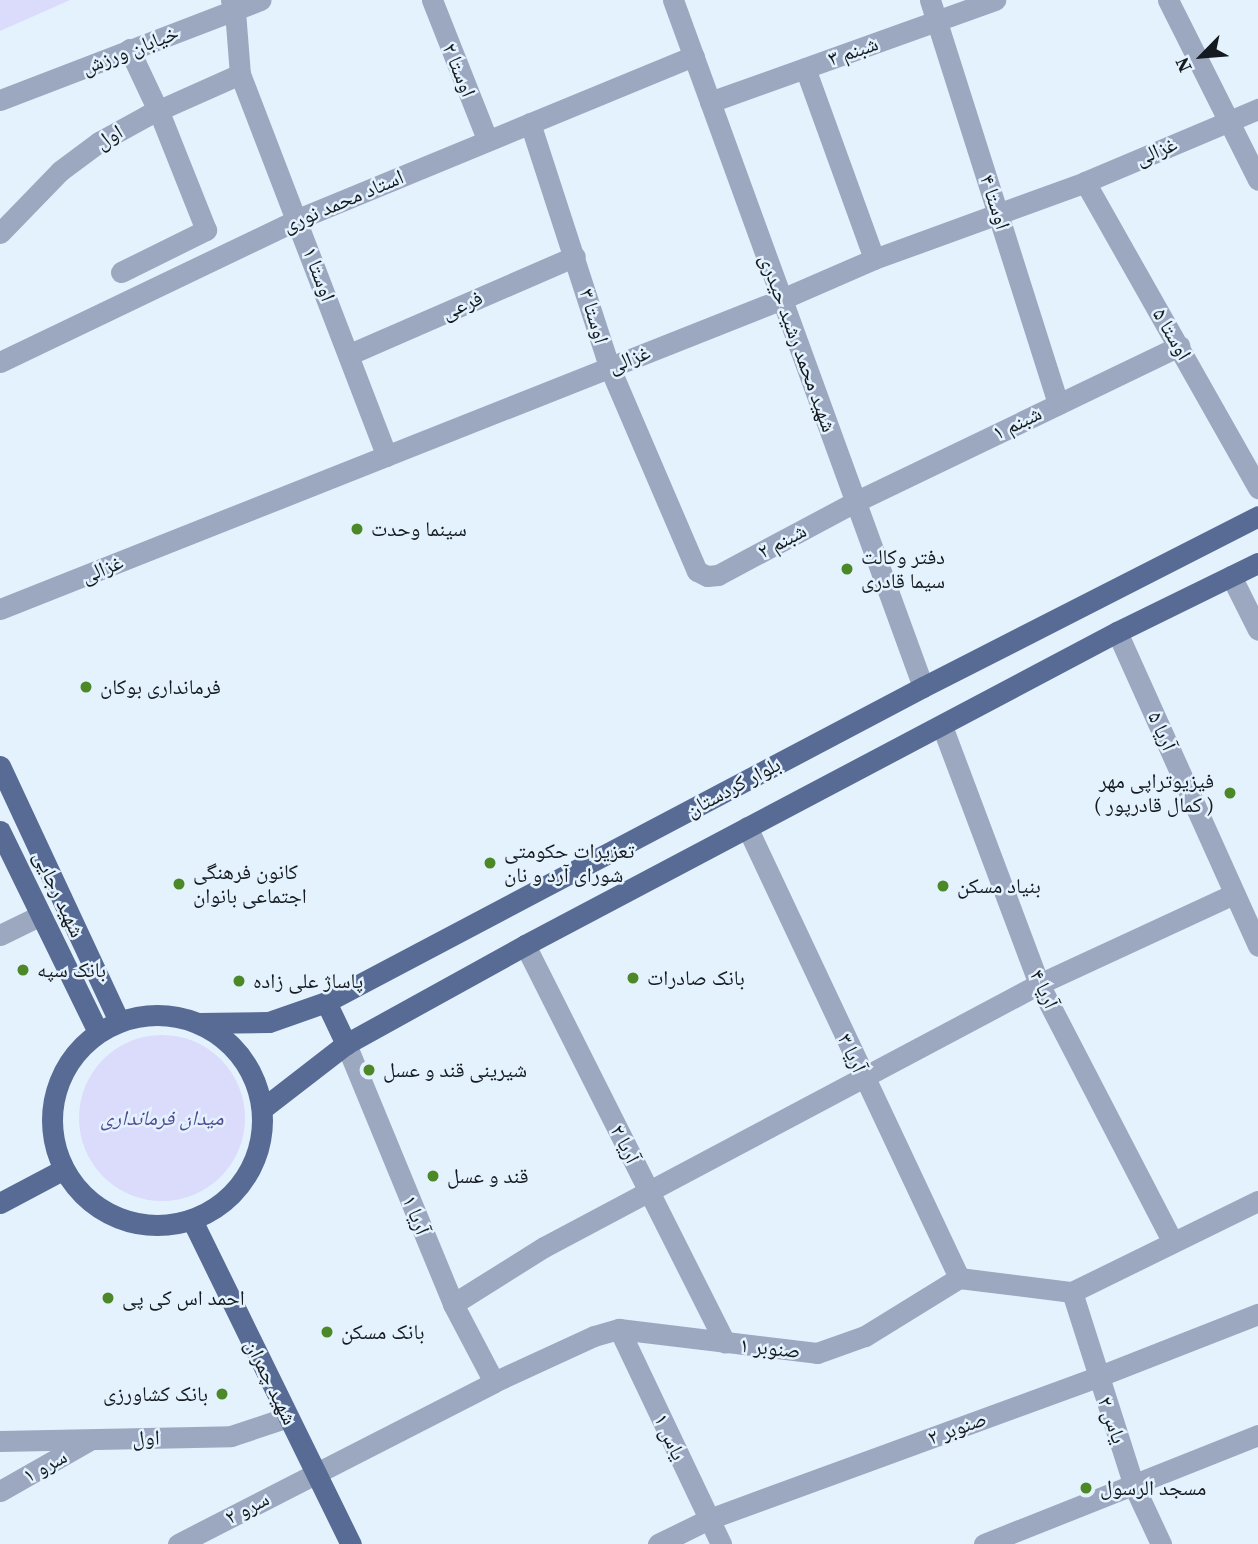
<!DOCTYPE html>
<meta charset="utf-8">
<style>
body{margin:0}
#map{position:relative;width:1258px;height:1544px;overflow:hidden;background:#e4f2fe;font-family:"Source Serif 4","Noto Naskh Arabic",serif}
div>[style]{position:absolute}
.green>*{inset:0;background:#dbdbfc}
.round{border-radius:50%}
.minor>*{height:21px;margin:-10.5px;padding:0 10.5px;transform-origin:10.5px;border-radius:10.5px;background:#9ca8c0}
.major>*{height:21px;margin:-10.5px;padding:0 10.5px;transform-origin:10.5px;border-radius:10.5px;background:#576b95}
.major>.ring{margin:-10.5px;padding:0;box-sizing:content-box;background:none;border:21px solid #576b95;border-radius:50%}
.dots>*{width:19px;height:19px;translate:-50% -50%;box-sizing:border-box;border:4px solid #e4f2fe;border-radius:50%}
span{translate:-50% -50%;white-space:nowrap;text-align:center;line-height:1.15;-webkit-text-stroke:5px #e4f2fe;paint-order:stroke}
.street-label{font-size:21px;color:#141a1f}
.poi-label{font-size:21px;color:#141a1f}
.left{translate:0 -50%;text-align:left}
.right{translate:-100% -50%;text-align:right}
.park-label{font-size:21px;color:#534b93;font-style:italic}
.north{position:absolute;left:1167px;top:21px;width:70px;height:70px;-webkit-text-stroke:5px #e4f2fe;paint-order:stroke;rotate:245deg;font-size:19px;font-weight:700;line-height:28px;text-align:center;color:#141a1f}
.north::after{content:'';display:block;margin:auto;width:24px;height:32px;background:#141a1f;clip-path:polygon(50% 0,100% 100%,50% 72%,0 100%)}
</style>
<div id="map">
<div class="green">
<i style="clip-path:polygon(0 0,70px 0,0 31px)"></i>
<i class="round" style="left:79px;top:1035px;width:166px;height:166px"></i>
</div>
<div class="minor">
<i style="left:231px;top:0;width:12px;rotate:70deg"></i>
<i style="left:235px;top:11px;width:63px;rotate:85.5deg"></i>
<i style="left:240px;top:74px;width:409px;rotate:69deg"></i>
<i style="left:432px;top:0;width:149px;rotate:68.4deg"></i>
<i style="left:673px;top:0;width:731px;rotate:70deg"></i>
<i style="left:930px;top:0;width:424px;rotate:72.4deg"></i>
<i style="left:1168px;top:0;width:201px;rotate:63.4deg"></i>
<i style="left:805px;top:68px;width:203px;rotate:70.1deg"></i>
<i style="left:0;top:100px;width:279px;rotate:-21deg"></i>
<i style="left:710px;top:102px;width:303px;rotate:-19.7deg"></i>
<i style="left:530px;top:123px;width:256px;rotate:72deg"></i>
<i style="left:609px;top:366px;width:223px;rotate:66.8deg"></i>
<i style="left:697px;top:571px;width:11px;rotate:27deg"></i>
<i style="left:707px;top:576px;width:11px;rotate:-5deg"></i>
<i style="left:718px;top:575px;width:155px;rotate:-28.1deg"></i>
<i style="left:855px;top:502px;width:360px;rotate:-25.7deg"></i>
<i style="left:1085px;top:182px;width:352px;rotate:60.5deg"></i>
<i style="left:0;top:233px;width:86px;rotate:-45.9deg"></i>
<i style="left:60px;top:171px;width:49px;rotate:-36.6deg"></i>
<i style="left:99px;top:142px;width:56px;rotate:-28.9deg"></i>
<i style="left:148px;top:115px;width:101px;rotate:-24deg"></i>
<i style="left:121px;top:272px;width:95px;rotate:-26.3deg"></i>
<i style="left:206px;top:230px;width:122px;rotate:-111.7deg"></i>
<i style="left:161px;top:117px;width:75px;rotate:-115.2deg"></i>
<i style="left:350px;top:354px;width:245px;rotate:-23.5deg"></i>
<i style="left:0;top:362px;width:331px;rotate:-25.6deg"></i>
<i style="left:298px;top:219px;width:428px;rotate:-22.4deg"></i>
<i style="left:1231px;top:576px;width:60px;rotate:63.4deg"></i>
<i style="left:0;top:609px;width:841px;rotate:-21.62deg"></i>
<i style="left:782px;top:299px;width:100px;rotate:-23.5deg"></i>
<i style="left:874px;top:259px;width:225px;rotate:-20deg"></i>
<i style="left:1085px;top:182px;width:188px;rotate:-22.9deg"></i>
<i style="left:1117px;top:632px;width:344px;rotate:65.8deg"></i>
<i style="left:942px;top:726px;width:276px;rotate:69.4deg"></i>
<i style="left:1039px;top:984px;width:289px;rotate:62.6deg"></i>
<i style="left:747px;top:827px;width:498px;rotate:64.8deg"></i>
<i style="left:0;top:935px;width:43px;rotate:-26deg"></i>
<i style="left:525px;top:945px;width:445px;rotate:63.3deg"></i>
<i style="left:346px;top:1044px;width:281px;rotate:67.6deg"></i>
<i style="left:453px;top:1304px;width:88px;rotate:62.3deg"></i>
<i style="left:1072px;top:1292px;width:204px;rotate:72.3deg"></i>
<i style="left:1134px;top:1486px;width:64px;rotate:65deg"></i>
<i style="left:453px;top:1304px;width:107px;rotate:-32.1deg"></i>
<i style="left:544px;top:1247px;width:561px;rotate:-27.98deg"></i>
<i style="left:1039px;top:984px;width:215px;rotate:-24.8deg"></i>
<i style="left:619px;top:1329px;width:238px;rotate:64.6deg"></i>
<i style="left:0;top:1441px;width:231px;rotate:-1.2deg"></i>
<i style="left:231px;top:1436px;width:60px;rotate:-18.4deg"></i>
<i style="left:0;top:1491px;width:101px;rotate:-29.6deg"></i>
<i style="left:178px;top:1544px;width:355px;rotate:-27.1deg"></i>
<i style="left:494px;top:1382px;width:110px;rotate:-24.7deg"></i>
<i style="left:594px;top:1336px;width:26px;rotate:-16deg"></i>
<i style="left:619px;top:1329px;width:199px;rotate:6.9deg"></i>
<i style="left:817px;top:1353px;width:51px;rotate:-19.5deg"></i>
<i style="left:865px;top:1336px;width:110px;rotate:-31.7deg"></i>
<i style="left:959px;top:1278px;width:114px;rotate:7.1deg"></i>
<i style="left:1072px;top:1292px;width:207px;rotate:-26.1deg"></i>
<i style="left:658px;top:1544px;width:57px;rotate:-26.1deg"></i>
<i style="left:709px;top:1519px;width:413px;rotate:-20.1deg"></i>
<i style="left:1097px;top:1377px;width:173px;rotate:-21.4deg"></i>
<i style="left:984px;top:1544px;width:295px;rotate:-21.7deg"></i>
</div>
<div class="major">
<i style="left:0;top:766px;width:281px;rotate:65deg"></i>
<i style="left:0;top:831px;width:224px;rotate:64deg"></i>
<i style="left:326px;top:1002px;width:47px;rotate:64.5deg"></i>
<i class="ring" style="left:52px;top:1015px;width:189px;height:189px"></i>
<i style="left:199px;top:1023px;width:70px;rotate:-0.8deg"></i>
<i style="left:269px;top:1022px;width:60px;rotate:-19.3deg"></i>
<i style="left:326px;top:1002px;width:675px;rotate:-27.82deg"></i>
<i style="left:923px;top:687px;width:376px;rotate:-27deg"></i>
<i style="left:262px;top:1109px;width:106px;rotate:-37.7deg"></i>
<i style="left:346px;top:1044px;width:205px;rotate:-28.9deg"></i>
<i style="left:525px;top:945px;width:670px;rotate:-27.87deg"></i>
<i style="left:1117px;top:632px;width:157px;rotate:-26.1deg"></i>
<i style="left:0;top:1203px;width:72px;rotate:-28deg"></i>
<i style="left:192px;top:1220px;width:361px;rotate:63.9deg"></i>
</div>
<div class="dots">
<i style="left:357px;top:529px;background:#4c8827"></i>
<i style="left:847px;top:569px;background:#4c8827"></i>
<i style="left:86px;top:687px;background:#4c8827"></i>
<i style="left:1230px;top:793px;background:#4c8827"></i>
<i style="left:490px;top:863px;background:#4c8827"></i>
<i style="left:179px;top:884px;background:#4c8827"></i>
<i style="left:943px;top:886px;background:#4c8827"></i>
<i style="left:23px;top:970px;background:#4c8827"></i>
<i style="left:633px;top:978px;background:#4c8827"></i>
<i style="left:239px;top:981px;background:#4c8827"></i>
<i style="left:369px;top:1070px;background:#4c8827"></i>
<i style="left:433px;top:1176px;background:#4c8827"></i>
<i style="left:108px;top:1298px;background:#4c8827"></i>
<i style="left:327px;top:1332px;background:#4c8827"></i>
<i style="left:222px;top:1394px;background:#4c8827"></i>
<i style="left:1086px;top:1488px;background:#4c8827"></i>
</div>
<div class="street-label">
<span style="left:130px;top:50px;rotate:-21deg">خیابان ورزش</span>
<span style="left:853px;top:51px;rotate:-19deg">شبنم ۳</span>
<span style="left:459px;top:70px;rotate:68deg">اوستا ۲</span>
<span style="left:109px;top:137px;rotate:-31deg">اول</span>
<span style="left:1156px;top:151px;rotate:-23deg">غزالی</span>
<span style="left:343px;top:201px;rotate:-23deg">استاد محمد نوری</span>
<span style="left:995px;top:202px;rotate:72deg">اوستا ۴</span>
<span style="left:319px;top:274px;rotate:69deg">اوستا ۱</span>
<span style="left:462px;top:305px;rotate:-23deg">فرعی</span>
<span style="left:594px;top:316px;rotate:73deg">اوستا ۳</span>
<span style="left:1172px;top:334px;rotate:60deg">اوستا ۵</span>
<span style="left:798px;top:343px;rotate:70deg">شهید محمد رشید حیدری</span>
<span style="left:629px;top:359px;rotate:-21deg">غزالی</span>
<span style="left:1017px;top:423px;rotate:-26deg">شبنم ۱</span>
<span style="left:782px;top:541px;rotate:-28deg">شبنم ۲</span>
<span style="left:102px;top:569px;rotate:-22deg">غزالی</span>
<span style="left:1162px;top:731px;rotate:66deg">آریا ۵</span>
<span style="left:733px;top:787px;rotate:-28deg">بلوار کردستان</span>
<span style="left:59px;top:894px;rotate:65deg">شهید رجایی</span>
<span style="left:1044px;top:989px;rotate:65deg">آریا ۴</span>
<span style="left:852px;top:1053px;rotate:65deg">آریا ۳</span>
<span style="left:625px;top:1144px;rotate:63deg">آریا ۲</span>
<span style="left:416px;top:1215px;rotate:68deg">آریا ۱</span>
<span style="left:770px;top:1348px;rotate:6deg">صنوبر ۱</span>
<span style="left:271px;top:1382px;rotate:64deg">شهید چمران</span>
<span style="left:1112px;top:1420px;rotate:71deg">یاس ۲</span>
<span style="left:957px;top:1428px;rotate:-20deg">صنوبر ۲</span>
<span style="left:670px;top:1437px;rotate:65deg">یاس ۱</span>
<span style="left:146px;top:1438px;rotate:-2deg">اول</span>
<span style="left:45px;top:1466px;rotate:-29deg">سرو ۱</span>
<span style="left:247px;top:1508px;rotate:-28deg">سرو ۲</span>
</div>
<div class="poi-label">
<span class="left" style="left:371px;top:529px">سینما وحدت</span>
<span class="left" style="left:861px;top:569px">دفتر وکالت<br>سیما قادری</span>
<span class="left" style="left:100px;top:687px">فرمانداری بوکان</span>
<span class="right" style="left:1214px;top:793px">فیزیوتراپی مهر<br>( کمال قادرپور )</span>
<span class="left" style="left:504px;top:863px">تعزیرات حکومتی<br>شورای آرد و نان</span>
<span class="left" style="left:193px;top:884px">کانون فرهنگی<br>اجتماعی بانوان</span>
<span class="left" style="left:957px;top:886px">بنیاد مسکن</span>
<span class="left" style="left:37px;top:970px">بانک سپه</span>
<span class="left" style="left:647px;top:978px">بانک صادرات</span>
<span class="left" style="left:253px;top:981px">پاساژ علی زاده</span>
<span class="left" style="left:383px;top:1070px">شیرینی قند و عسل</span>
<span class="left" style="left:447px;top:1176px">قند و عسل</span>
<span class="left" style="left:122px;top:1298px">احمد اس کی پی</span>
<span class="left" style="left:341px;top:1332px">بانک مسکن</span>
<span class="right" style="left:208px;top:1394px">بانک کشاورزی</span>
<span class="left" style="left:1100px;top:1488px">مسجد الرسول</span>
</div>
<div class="park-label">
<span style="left:162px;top:1118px">میدان فرمانداری</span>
</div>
<div class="north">N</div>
</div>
